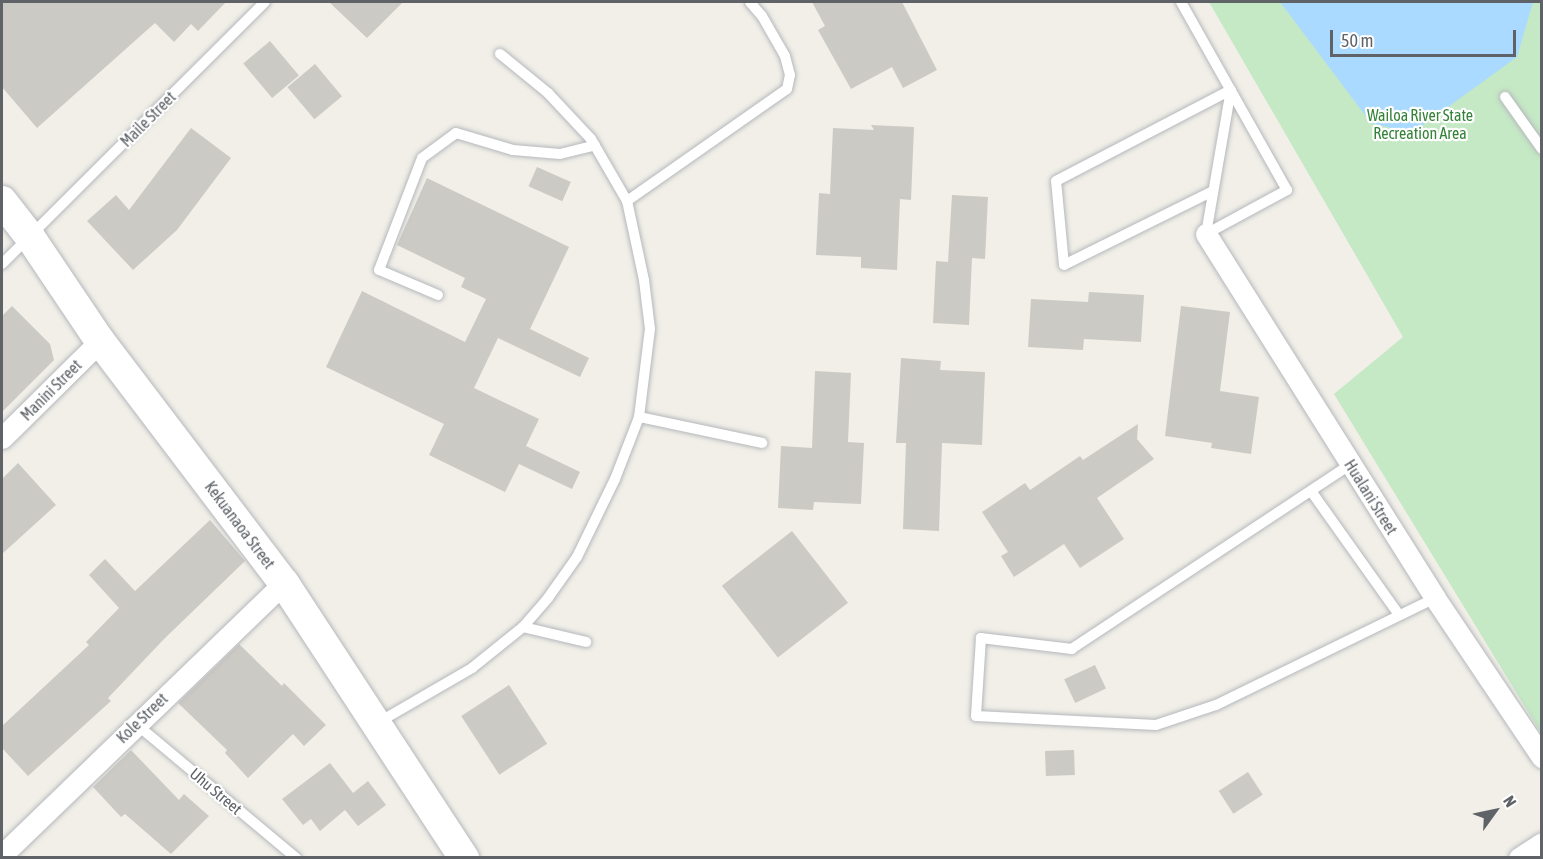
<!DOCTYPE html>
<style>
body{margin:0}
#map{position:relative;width:1543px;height:859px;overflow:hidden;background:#f1efe8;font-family:"Asap Condensed",sans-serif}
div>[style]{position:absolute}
.green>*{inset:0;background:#c5e8c5}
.water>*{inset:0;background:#aadaff}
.building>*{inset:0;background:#cccac5;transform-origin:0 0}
.roads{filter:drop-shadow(0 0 2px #b5b8bc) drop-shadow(0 0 2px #b5b8bc)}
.lane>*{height:10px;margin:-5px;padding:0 5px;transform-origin:5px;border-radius:5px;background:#fff}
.street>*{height:21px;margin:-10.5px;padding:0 10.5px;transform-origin:10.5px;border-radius:10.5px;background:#fff}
.secondary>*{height:30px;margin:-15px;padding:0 15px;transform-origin:15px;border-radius:15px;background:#fff}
span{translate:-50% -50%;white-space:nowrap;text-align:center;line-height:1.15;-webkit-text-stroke:4.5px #fff;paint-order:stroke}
.park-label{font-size:16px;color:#348238}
.street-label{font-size:16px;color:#5f6368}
.frame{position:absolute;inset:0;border:3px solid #5f6368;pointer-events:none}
.north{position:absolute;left:1465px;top:781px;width:60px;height:60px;-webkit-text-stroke:4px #fff;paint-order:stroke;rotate:57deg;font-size:16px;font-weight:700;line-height:24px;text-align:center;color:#5f6368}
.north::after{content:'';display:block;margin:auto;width:21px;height:27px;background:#5f6368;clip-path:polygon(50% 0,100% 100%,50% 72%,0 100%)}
.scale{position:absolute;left:1330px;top:30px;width:186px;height:27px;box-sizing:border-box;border:3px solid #5f6368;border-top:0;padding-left:8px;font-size:18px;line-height:21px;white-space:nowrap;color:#5f6368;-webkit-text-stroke:4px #fff;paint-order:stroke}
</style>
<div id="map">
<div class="green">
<i style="clip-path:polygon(1209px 2px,1541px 2px,1541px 733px,1334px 394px,1403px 337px)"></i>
</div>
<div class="water">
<i style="clip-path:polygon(1280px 2px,1533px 2px,1517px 57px,1412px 133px,1371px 123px)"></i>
</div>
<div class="building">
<i style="clip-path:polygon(2px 2px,226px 2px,198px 31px,191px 24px,174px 42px,155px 23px,37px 128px,2px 87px)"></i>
<i style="clip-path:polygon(329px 2px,403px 2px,367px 38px)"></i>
<i style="clip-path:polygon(812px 2px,902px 2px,937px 70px,903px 88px,892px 67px,851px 89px,818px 30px,825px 26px)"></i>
<i style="left:270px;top:41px;width:45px;height:35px;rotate:50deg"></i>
<i style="left:315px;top:64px;width:42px;height:36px;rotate:50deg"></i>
<i style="clip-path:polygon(871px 125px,914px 127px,911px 200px,900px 199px,897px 270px,861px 268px,861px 257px,816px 255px,819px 193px,830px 194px,833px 128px,874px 130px)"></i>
<i style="clip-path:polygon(191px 128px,231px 158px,177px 230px,133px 270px,87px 221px,116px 195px,129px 210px)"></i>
<i style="left:537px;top:167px;width:37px;height:21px;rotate:24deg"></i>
<i style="clip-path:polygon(427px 178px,569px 247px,530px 329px,589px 358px,580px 377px,498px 338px,474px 388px,539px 419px,526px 446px,580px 472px,572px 489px,519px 464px,505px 492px,429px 455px,444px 424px,326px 367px,362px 291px,465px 342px,486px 299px,461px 287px,465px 278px,397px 245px)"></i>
<i style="clip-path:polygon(952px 195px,988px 197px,985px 259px,972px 258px,969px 325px,933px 323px,936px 261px,948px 262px)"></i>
<i style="clip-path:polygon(1089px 292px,1144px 295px,1141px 342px,1084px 339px,1083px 350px,1028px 347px,1031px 299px,1088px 302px)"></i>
<i style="clip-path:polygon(12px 306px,50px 344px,54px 360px,2px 412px,2px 316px)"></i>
<i style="clip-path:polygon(1181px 306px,1230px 312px,1220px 391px,1259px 397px,1251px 454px,1211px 448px,1212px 443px,1165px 436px)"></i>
<i style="clip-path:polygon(901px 358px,941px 361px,940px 370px,985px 372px,982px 445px,942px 443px,939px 531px,903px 529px,906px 443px,896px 443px)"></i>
<i style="clip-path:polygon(815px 371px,851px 373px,848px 442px,864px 443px,861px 504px,814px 502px,813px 510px,778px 508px,781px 446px,812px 448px)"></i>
<i style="clip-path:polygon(1138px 424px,1137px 439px,1154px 459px,1097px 498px,1124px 539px,1080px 568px,1064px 544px,1014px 577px,1001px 556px,1008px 552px,982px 512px,1025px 483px,1030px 490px,1080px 456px,1083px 460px)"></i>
<i style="clip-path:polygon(18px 463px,56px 505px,2px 554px,2px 479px)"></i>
<i style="clip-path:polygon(210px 520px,245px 561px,164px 639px,108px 698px,111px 701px,28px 776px,2px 748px,2px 726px,89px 645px,86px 642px,119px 608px,89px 575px,105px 559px,135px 591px)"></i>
<i style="left:792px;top:531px;width:91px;height:89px;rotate:52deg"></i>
<i style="clip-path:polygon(239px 644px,282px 686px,284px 683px,326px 725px,304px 746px,293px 734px,248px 778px,225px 753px,227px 750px,178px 703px)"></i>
<i style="left:1095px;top:665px;width:26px;height:34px;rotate:65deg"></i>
<i style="left:509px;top:685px;width:70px;height:57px;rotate:57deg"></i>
<i style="clip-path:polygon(131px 750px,179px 800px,184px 794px,209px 816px,171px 854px,125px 814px,121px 817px,93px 787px)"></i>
<i style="left:1074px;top:750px;width:25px;height:29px;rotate:88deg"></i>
<i style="clip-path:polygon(330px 763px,353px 793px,368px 781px,386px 805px,358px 826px,345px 810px,320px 831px,311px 819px,303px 825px,282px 799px)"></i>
<i style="left:1248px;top:772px;width:27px;height:35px;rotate:57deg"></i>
</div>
<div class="roads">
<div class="lane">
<i style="left:1181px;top:2px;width:216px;rotate:60.6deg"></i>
<i style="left:1287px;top:190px;width:92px;rotate:151.5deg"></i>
<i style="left:1505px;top:97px;width:64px;rotate:54.6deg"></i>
<i style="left:1213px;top:191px;width:166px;rotate:153.6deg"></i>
<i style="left:1064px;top:265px;width:84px;rotate:-95.4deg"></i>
<i style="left:1056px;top:181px;width:197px;rotate:-27.5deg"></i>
<i style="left:627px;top:201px;width:195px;rotate:-35deg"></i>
<i style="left:787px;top:89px;width:14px;rotate:-78deg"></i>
<i style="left:790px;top:75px;width:20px;rotate:-105deg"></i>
<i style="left:785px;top:56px;width:46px;rotate:-119.9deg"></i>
<i style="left:762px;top:16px;width:18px;rotate:-131deg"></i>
<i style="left:1206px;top:234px;width:146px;rotate:-80.2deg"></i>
<i style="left:2px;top:264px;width:371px;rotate:-44.9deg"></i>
<i style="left:438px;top:295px;width:64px;rotate:-157deg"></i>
<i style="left:379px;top:270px;width:120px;rotate:-69deg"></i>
<i style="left:422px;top:158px;width:42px;rotate:-36.3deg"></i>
<i style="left:456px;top:133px;width:59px;rotate:16.6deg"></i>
<i style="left:513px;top:150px;width:47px;rotate:4.9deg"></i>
<i style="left:560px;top:154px;width:36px;rotate:-14deg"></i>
<i style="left:639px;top:417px;width:126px;rotate:11.9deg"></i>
<i style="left:1351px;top:464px;width:335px;rotate:146.5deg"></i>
<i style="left:1072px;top:649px;width:92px;rotate:-173.1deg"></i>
<i style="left:981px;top:638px;width:78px;rotate:93.7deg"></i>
<i style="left:976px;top:716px;width:180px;rotate:2.9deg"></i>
<i style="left:1156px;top:725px;width:63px;rotate:-18.4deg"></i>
<i style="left:1216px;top:705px;width:244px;rotate:-26deg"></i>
<i style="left:1311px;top:491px;width:152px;rotate:54.6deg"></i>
<i style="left:523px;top:627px;width:65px;rotate:13.4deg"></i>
<i style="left:379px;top:722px;width:108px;rotate:-30.1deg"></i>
<i style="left:472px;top:668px;width:65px;rotate:-38.8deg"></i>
<i style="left:523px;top:627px;width:38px;rotate:-49deg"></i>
<i style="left:548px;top:598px;width:50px;rotate:-54.7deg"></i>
<i style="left:577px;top:557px;width:87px;rotate:-64deg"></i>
<i style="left:615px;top:479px;width:66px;rotate:-68.8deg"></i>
<i style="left:639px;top:417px;width:89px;rotate:-82.9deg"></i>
<i style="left:650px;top:329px;width:49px;rotate:-97deg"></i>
<i style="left:644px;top:280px;width:81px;rotate:-102.1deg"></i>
<i style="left:627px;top:201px;width:72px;rotate:-120.1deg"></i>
<i style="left:591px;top:139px;width:63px;rotate:-133.1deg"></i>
<i style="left:548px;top:93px;width:62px;rotate:-140.9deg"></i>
<i style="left:136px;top:724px;width:209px;rotate:39.9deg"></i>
</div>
<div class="street">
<i style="left:1206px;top:234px;width:430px;rotate:57.8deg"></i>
<i style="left:1435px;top:598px;width:192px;rotate:56.1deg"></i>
<i style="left:2px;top:438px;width:138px;rotate:-44.7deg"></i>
<i style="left:2px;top:855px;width:392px;rotate:-44deg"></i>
<i style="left:1519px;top:858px;width:27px;rotate:-33deg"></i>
</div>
<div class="secondary">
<i style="left:2px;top:201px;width:46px;rotate:52.1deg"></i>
<i style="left:30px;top:237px;width:125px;rotate:56.1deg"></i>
<i style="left:100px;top:341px;width:304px;rotate:52.8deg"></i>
<i style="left:284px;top:583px;width:329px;rotate:56.8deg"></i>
</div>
</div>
<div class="park-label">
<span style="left:1420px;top:124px">Wailoa River State<br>Recreation Area</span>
</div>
<div class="street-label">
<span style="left:148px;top:119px;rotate:-45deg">Maile Street</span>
<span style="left:51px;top:390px;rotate:-45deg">Manini Street</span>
<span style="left:1371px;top:497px;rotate:58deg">Hualani Street</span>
<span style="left:240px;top:525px;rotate:53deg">Kekuanaoa Street</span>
<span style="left:142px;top:718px;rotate:-44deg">Kole Street</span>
<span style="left:216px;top:791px;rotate:40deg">Uhu Street</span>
</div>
<div class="frame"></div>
<div class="north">N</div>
<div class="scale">50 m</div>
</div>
